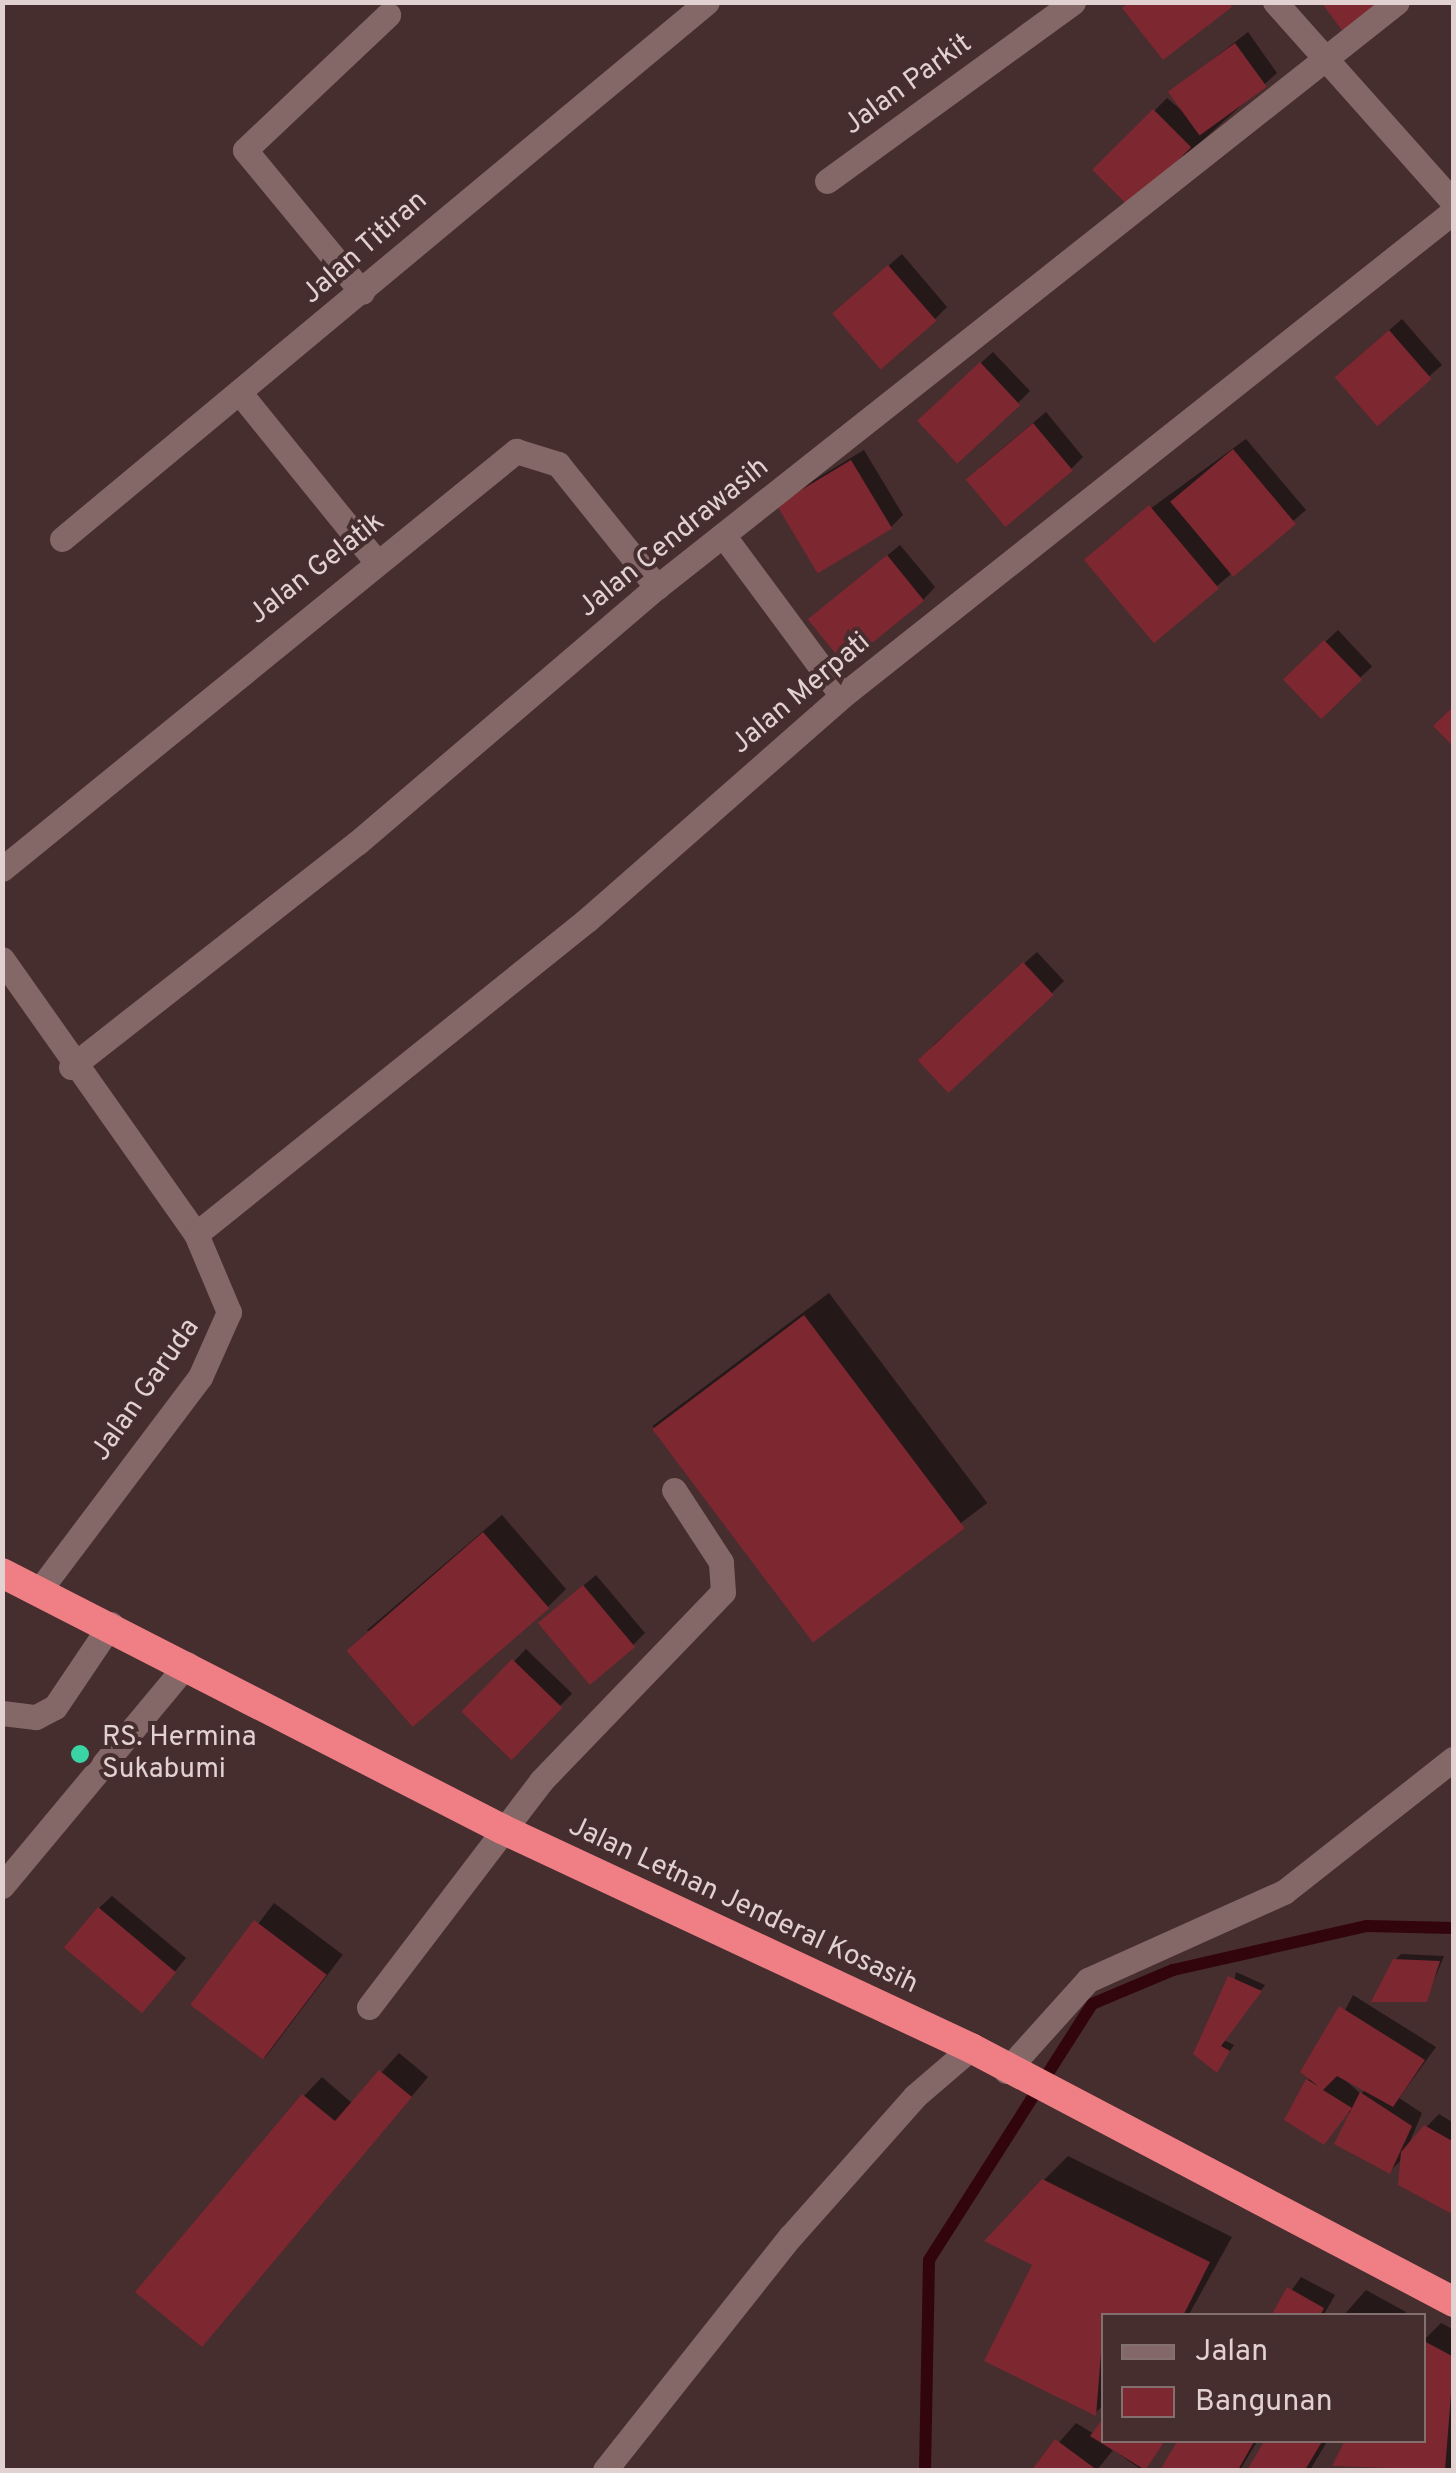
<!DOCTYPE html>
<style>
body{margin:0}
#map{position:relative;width:1456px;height:2473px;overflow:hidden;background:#462d2e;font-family:Overpass,sans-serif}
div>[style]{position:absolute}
.shadow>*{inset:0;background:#0007;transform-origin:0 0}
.stream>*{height:12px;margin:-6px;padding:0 6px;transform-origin:6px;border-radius:6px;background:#32050c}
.building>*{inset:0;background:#7d2731;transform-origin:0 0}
.minor>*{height:25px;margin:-12.5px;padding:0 12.5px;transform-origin:12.5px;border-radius:12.5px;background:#846767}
.highway>*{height:30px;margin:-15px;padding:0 15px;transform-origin:15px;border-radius:15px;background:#f07f85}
.dots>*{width:28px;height:28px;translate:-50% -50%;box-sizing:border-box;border:5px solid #462d2e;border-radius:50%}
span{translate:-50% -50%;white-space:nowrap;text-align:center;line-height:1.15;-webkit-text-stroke:8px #462d2e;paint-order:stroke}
.street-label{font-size:28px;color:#e2d1d1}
.poi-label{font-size:28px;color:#e2d1d1}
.left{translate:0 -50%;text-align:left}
.frame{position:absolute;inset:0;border:5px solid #e2d1d1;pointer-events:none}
.legend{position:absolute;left:1101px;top:2313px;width:325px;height:130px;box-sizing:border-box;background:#462d2e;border:2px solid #846f6f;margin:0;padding:12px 18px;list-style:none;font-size:30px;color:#e2d1d1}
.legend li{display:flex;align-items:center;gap:20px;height:50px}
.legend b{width:50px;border:2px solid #846f6f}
</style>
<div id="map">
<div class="shadow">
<i style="clip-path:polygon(1248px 32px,1277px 73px,1131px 205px,1096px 170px,1167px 98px,1187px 115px,1170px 92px)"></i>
<i style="clip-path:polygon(902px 254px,947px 307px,935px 319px,847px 302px)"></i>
<i style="clip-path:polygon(1402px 319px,1442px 365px,1376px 423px,1349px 365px)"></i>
<i style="clip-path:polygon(993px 352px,1030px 391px,1018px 403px,932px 407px)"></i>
<i style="clip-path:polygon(1046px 412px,1083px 457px,1071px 469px,980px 467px)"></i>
<i style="clip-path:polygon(1246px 439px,1306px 510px,1217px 586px,1106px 541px)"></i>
<i style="clip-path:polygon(864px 450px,903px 515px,891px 527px,791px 494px)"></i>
<i style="clip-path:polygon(900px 545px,935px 587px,923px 600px,823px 608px)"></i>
<i style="left:1338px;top:630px;width:50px;height:72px;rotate:47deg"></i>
<i style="clip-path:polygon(1037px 952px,1064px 981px,1052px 993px,931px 1047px)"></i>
<i style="left:829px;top:1293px;width:263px;height:221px;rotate:53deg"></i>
<i style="clip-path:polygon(502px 1515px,566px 1589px,547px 1608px,366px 1631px)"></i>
<i style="clip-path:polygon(596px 1575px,645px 1633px,633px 1645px,553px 1611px)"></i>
<i style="left:526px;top:1649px;width:64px;height:87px;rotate:44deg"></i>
<i style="clip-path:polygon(112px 1896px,186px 1958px,154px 1997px,99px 1908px)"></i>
<i style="left:274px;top:1903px;width:86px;height:129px;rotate:37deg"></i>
<i style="clip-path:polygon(1401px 1954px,1444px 1956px,1426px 2000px,1395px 1960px)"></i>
<i style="clip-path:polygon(1236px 1972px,1265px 1985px,1224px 2040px,1234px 2045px,1217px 2070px)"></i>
<i style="clip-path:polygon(evenodd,1353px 1995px,1436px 2047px,1399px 2098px,1422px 2113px,1408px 2146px,1439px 2114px,1454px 2123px,1454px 2212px,1403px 2158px,1390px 2171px,1349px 2112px,1324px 2142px,1288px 2119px,1353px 1995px,1337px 2073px,1366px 2089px,1361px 2094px,1337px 2073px)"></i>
<i style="clip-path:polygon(399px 2053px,428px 2077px,220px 2325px,304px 2096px,322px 2077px,353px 2104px)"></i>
<i style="clip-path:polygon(1068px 2156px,1232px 2237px,1188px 2316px,1104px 2316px,1104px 2405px,1095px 2413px,1035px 2263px,1044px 2180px)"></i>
<i style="clip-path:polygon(1301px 2277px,1335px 2295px,1323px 2316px,1274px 2316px)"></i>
<i style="clip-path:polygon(1366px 2290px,1406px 2312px,1404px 2316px,1343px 2316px)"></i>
<i style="clip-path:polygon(1441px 2323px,1454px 2330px,1452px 2470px,1335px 2465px,1424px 2440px,1424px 2340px)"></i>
<i style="clip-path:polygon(1076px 2423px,1104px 2440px,1167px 2440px,1142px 2470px,1113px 2450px,1097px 2470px,1035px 2470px)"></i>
<i style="clip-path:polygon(1181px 2440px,1258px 2440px,1240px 2470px,1163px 2470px)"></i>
<i style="clip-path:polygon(1268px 2440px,1328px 2440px,1310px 2470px,1250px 2470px)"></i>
</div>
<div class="stream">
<i style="left:925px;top:2470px;width:210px;rotate:-88.9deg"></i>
<i style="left:929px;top:2260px;width:303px;rotate:-57.5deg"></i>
<i style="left:1092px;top:2004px;width:88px;rotate:-22.8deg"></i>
<i style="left:1173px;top:1970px;width:199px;rotate:-12.8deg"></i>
<i style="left:1367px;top:1926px;width:87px;rotate:1.3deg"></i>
</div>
<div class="building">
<i style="clip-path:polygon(1130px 2px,1228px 2px,1232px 7px,1163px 60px,1122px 8px)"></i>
<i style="clip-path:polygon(1321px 2px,1386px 2px,1344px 33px)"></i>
<i style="left:1235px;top:43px;width:54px;height:83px;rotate:54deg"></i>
<i style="left:1153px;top:109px;width:54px;height:86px;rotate:45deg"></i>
<i style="left:888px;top:265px;width:74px;height:74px;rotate:49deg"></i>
<i style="left:1389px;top:330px;width:65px;height:72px;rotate:49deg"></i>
<i style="left:980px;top:362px;width:59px;height:86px;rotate:47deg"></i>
<i style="left:1033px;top:423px;width:62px;height:88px;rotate:50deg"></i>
<i style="left:1233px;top:449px;width:98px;height:82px;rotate:50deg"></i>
<i style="left:851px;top:460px;width:80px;height:87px;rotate:59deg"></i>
<i style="left:1149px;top:505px;width:109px;height:85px;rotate:50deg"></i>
<i style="left:887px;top:555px;width:59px;height:102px;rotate:51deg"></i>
<i style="left:1324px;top:640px;width:55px;height:57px;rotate:46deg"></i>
<i style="clip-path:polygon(1454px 706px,1454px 747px,1433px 726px)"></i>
<i style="left:1023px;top:962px;width:45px;height:144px;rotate:47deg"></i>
<i style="left:804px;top:1315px;width:267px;height:190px;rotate:53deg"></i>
<i style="left:483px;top:1532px;width:101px;height:181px;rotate:49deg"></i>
<i style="left:583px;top:1585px;width:81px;height:59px;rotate:50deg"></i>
<i style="left:512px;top:1659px;width:70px;height:73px;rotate:44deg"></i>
<i style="left:98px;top:1907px;width:102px;height:53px;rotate:40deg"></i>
<i style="left:254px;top:1920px;width:91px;height:106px;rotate:37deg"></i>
<i style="clip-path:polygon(1393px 1959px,1440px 1961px,1427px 2002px,1371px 2002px)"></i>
<i style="clip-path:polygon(1228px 1976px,1262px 1991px,1221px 2046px,1230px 2051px,1217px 2073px,1193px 2054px)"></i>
<i style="clip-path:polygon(1339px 2006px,1425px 2060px,1393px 2107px,1337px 2076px,1323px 2090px,1352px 2108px,1324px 2145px,1284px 2120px,1306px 2079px,1318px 2086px,1300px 2072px)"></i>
<i style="clip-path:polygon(379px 2070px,412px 2097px,202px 2347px,135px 2292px,302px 2094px,335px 2121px)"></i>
<i style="clip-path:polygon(1360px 2092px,1412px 2126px,1390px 2174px,1334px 2144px)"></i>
<i style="clip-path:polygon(1424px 2125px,1454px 2142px,1454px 2215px,1398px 2185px,1401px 2152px)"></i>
<i style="clip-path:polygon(1042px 2179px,1210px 2262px,1183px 2316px,1104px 2316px,1096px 2416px,984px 2361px,1032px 2265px,984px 2241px)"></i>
<i style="clip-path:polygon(1287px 2287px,1324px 2308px,1320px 2316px,1271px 2316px)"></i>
<i style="clip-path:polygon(1424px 2341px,1454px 2357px,1445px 2470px,1332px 2466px,1345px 2440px,1424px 2440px)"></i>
<i style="clip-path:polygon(1104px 2417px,1104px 2440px,1166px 2440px,1145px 2470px,1090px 2436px)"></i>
<i style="clip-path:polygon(1055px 2439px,1097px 2470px,1032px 2470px)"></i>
<i style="clip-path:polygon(1178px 2440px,1255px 2440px,1238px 2470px,1160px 2470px)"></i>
<i style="clip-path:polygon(1265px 2440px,1323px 2440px,1305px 2470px,1247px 2470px)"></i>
</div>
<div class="minor">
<i style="left:1275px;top:2px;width:269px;rotate:48.3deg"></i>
<i style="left:827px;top:181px;width:304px;rotate:-36deg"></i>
<i style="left:362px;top:292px;width:184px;rotate:-129.5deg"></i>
<i style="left:245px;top:150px;width:197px;rotate:-43.4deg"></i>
<i style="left:239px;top:392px;width:216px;rotate:51deg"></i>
<i style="left:723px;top:535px;width:200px;rotate:53.5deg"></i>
<i style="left:62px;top:539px;width:839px;rotate:-39.78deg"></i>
<i style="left:2px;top:869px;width:663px;rotate:-39.12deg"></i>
<i style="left:516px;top:451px;width:44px;rotate:17.2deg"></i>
<i style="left:558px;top:464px;width:158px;rotate:51.2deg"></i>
<i style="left:2px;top:959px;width:337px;rotate:54.8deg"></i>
<i style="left:196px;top:1234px;width:85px;rotate:67.1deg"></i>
<i style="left:229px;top:1312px;width:71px;rotate:114deg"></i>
<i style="left:200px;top:1377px;width:268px;rotate:127deg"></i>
<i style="left:71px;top:1067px;width:363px;rotate:-38.1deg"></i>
<i style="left:357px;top:843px;width:394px;rotate:-40.5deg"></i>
<i style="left:657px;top:587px;width:943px;rotate:-38.33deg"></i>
<i style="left:196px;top:1234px;width:501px;rotate:-38.77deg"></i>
<i style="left:587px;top:920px;width:339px;rotate:-41.3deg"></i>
<i style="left:842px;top:696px;width:781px;rotate:-38.4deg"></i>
<i style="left:2px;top:1713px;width:34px;rotate:7deg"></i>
<i style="left:36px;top:1717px;width:21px;rotate:-28deg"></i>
<i style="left:55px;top:1707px;width:100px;rotate:-56deg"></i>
<i style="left:2px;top:1886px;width:289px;rotate:-50.2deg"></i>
<i style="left:369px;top:2007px;width:284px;rotate:-52.7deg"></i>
<i style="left:541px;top:1781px;width:262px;rotate:-46.1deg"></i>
<i style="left:723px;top:1592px;width:30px;rotate:-94deg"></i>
<i style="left:721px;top:1562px;width:86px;rotate:-123.1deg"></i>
<i style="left:1006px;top:2071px;width:122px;rotate:-48deg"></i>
<i style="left:1088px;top:1980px;width:215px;rotate:-24.2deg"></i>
<i style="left:1284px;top:1892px;width:216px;rotate:-38.2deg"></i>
<i style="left:605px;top:2470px;width:298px;rotate:-51.6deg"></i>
<i style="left:790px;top:2237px;width:188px;rotate:-48.4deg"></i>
<i style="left:915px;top:2096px;width:74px;rotate:-40.6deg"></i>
</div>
<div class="highway">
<i style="left:2px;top:1573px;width:562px;rotate:27.11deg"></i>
<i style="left:502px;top:1829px;width:518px;rotate:25.03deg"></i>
<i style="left:971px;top:2048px;width:546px;rotate:27.74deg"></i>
</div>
<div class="dots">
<i style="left:80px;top:1754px;background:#3ad4a5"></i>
</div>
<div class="street-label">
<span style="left:908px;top:85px;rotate:-36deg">Jalan Parkit</span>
<span style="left:365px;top:248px;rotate:-41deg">Jalan Titiran</span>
<span style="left:674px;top:538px;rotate:-39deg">Jalan Cendrawasih</span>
<span style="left:317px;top:569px;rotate:-38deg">Jalan Gelatik</span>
<span style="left:801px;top:694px;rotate:-40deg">Jalan Merpati</span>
<span style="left:146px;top:1390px;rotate:-55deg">Jalan Garuda</span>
<span style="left:743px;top:1906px;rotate:25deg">Jalan Letnan Jenderal Kosasih</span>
</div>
<div class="poi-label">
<span class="left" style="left:102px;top:1754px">RS. Hermina<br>Sukabumi</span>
</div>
<div class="frame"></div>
<ul class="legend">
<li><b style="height:12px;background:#846767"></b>Jalan</li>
<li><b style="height:28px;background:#7d2731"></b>Bangunan</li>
</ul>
</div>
